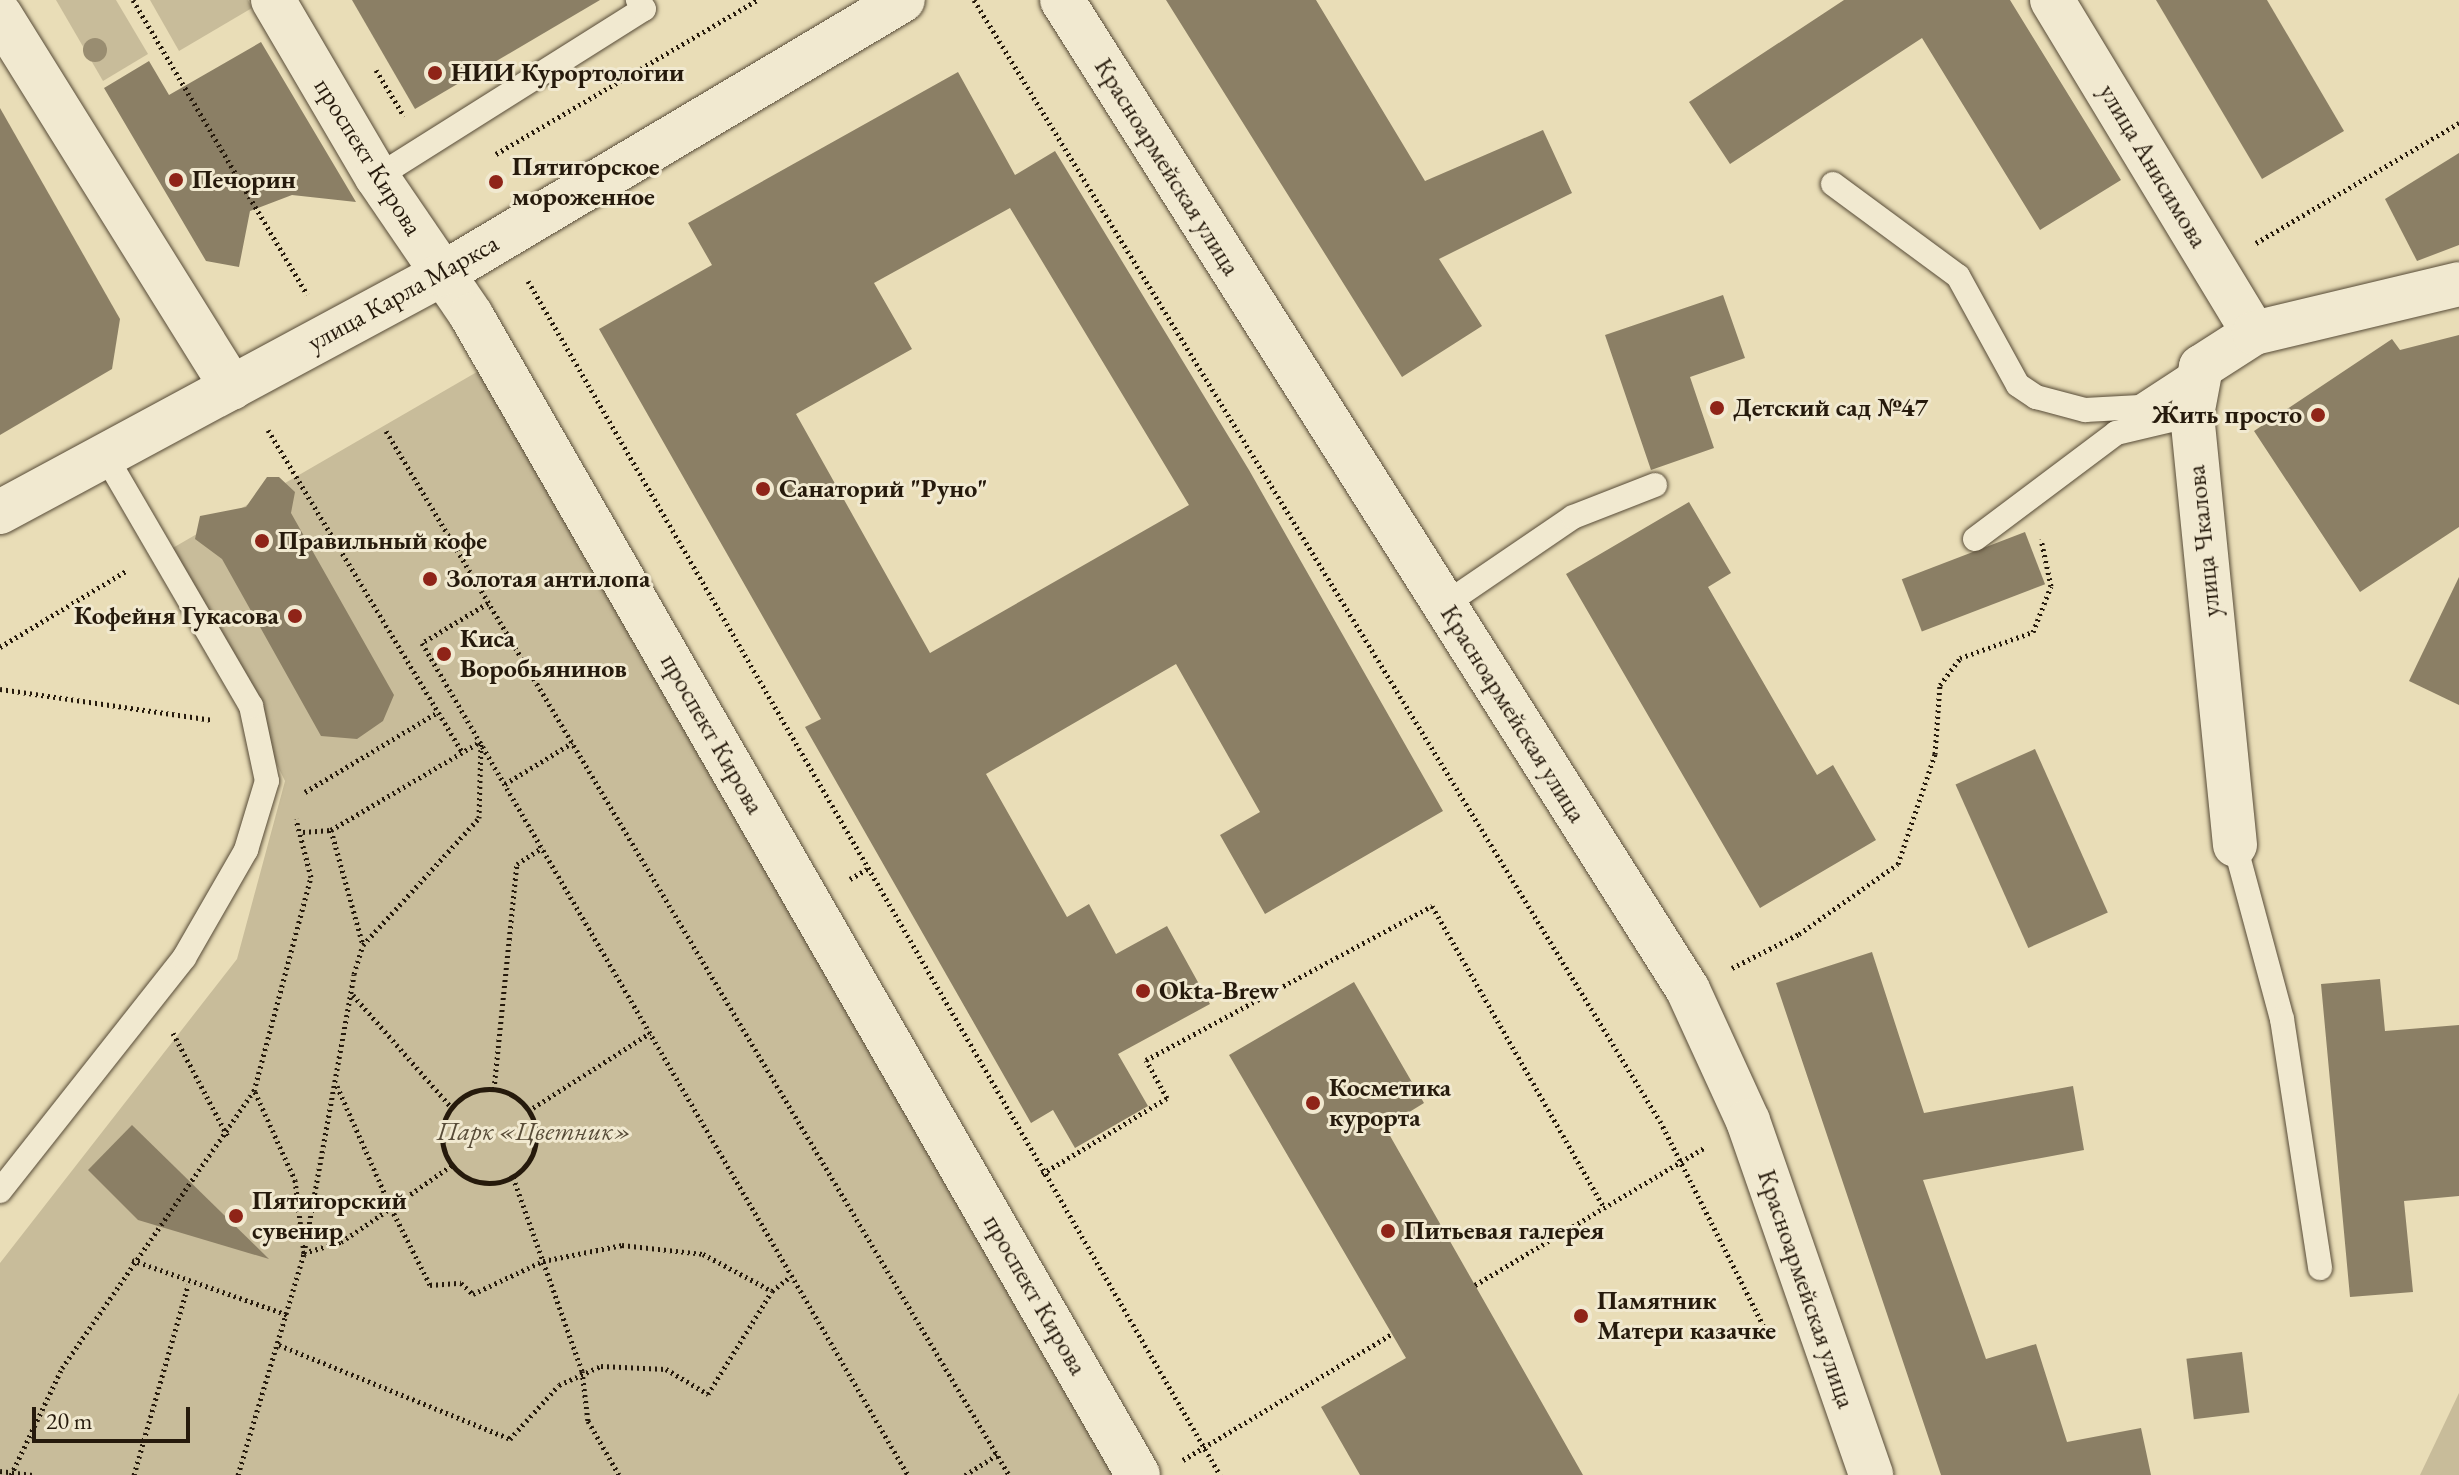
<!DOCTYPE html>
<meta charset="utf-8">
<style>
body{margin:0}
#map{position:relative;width:2459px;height:1475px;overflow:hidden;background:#e9ddb7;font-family:"EB Garamond",serif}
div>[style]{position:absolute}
.green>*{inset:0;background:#c8bc9a}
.building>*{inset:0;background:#8b7f65;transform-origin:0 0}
.path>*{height:5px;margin-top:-2.5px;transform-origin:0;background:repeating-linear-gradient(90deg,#261a0c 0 2px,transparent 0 6px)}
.path>.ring{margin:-2.5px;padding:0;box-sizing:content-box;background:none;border:5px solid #261a0c;border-radius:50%}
.roads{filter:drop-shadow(0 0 2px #574b37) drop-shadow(0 0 2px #574b37)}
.service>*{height:24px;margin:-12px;padding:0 12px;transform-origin:12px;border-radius:12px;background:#f1e9d0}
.minor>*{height:44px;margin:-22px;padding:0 22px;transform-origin:22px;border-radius:22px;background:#f1e9d0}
.tertiary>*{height:44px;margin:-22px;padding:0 22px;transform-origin:22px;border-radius:22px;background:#f1e9d0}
.trees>*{width:24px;height:24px;margin:-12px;border-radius:50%;background:#998d71}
.dots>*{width:22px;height:22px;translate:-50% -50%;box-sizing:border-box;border:4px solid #f1e9d0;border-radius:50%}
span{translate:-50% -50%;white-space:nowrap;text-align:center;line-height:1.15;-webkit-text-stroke:6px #f1e9d0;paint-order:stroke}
.poi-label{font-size:26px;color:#261a0c;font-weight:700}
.left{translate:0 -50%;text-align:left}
.right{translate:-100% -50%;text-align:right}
.street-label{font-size:26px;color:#261a0c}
.park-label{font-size:26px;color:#574b37;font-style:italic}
.scale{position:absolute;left:32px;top:1407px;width:158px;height:36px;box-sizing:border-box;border:4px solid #261a0c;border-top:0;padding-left:10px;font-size:24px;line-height:28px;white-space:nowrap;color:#261a0c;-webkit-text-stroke:6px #f1e9d0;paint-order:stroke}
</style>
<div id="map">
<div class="green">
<i style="clip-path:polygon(56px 0,116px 0,148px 54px,103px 81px)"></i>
<i style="clip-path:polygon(150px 0,248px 0,252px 8px,179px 51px)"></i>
<i style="clip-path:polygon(482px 369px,1137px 1475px,0 1475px,0 1263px,237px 959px,285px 781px,171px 549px)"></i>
<i style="clip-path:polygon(2459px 1393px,2459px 1475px,2420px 1475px)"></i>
</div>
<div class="building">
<i style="clip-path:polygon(352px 0,600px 0,415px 109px)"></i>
<i style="clip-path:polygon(1166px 0,1316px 0,1425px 181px,1543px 130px,1572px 193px,1439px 259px,1482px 326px,1402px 377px)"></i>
<i style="clip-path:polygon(1844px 0,2010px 0,2121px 180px,2040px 230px,1922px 38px,1730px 164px,1689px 102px)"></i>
<i style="clip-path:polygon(2156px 0,2267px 0,2344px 131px,2262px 179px)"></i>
<i style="clip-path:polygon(261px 42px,356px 202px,292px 195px,250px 211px,239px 267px,206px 261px,104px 88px,149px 61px,169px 95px)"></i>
<i style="clip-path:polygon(evenodd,958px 72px,1015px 175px,1055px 151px,1249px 470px,1443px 811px,1265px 914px,1220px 835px,1260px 812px,1176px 664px,986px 774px,1067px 917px,1089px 904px,1116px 954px,1167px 926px,1210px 1004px,1118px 1054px,1148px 1106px,1075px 1148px,1053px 1110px,1031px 1123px,805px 727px,821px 719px,599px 329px,712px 265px,688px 223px,958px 72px,1010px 208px,1189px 505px,930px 653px,796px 414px,912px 349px,874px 283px,1010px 208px)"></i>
<i style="clip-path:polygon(0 108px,120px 319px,112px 369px,0 435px)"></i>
<i style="clip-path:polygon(2459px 153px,2459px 245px,2417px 261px,2385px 199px)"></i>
<i style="clip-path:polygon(1723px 295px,1745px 358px,1690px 377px,1714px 448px,1651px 470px,1605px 335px)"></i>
<i style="clip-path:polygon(2459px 335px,2459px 527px,2360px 592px,2254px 431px,2392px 339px,2400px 350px)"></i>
<i style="clip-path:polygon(267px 477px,279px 477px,295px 492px,291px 513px,394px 695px,383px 721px,357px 739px,321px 736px,222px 559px,195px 539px,200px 516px,246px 507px)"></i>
<i style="clip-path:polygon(1689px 502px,1731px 573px,1708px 587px,1817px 775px,1833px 765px,1876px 840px,1760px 908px,1566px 574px)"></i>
<i style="left:2025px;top:532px;width:56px;height:132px;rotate:69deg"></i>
<i style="clip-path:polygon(2459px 577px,2459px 705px,2409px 681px)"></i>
<i style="left:2035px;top:749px;width:179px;height:87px;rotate:66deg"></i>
<i style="clip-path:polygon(1872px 952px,1924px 1113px,2073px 1086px,2084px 1150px,1923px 1180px,1986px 1359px,2036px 1344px,2067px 1442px,2141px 1428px,2151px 1475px,1941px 1475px,1776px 983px)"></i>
<i style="clip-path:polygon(2380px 979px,2385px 1031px,2459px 1025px,2459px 1196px,2404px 1201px,2413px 1292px,2350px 1297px,2321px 984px)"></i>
<i style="clip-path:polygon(1354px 982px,1424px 1103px,1385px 1127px,1583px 1475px,1360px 1475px,1321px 1407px,1406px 1358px,1229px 1055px)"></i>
<i style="clip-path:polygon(132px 1125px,269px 1259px,138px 1220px,88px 1170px)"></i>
<i style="left:2242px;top:1352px;width:61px;height:56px;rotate:83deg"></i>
</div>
<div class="path">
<i style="left:133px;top:0;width:342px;rotate:59.4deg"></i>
<i style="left:974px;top:0;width:1314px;rotate:58.54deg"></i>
<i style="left:1660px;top:1121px;width:229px;rotate:63.2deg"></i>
<i style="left:376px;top:70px;width:54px;rotate:58.7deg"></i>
<i style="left:496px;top:154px;width:303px;rotate:-30.5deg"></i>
<i style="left:2256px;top:243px;width:236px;rotate:-30.6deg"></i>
<i style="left:528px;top:281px;width:1380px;rotate:59.9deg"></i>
<i style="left:268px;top:430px;width:376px;rotate:58.9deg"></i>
<i style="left:386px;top:431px;width:1216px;rotate:59.17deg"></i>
<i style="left:488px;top:603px;width:77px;rotate:148.8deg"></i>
<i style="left:422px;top:643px;width:964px;rotate:59.71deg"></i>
<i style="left:0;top:647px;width:147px;rotate:-31.1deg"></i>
<i style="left:0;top:689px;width:215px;rotate:8.3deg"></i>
<i style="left:505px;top:784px;width:79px;rotate:-31.5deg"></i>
<i style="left:305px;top:792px;width:155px;rotate:-31deg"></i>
<i style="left:331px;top:830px;width:119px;rotate:74.5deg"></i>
<i style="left:303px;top:832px;width:28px;rotate:-4deg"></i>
<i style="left:331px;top:830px;width:173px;rotate:-30.6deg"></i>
<i style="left:850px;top:879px;width:20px;rotate:-30deg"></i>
<i style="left:1732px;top:968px;width:75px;rotate:-26.9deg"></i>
<i style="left:1799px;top:934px;width:121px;rotate:-35.3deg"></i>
<i style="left:1898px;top:864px;width:116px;rotate:-71.4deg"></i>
<i style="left:1935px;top:754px;width:69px;rotate:-85.9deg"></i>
<i style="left:1940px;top:685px;width:34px;rotate:-53deg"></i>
<i style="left:1960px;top:658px;width:77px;rotate:-19.6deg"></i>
<i style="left:2033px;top:632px;width:49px;rotate:-68.6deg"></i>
<i style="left:2051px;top:586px;width:48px;rotate:-102deg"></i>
<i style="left:353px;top:995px;width:150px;rotate:48.8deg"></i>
<i style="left:173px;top:1033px;width:118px;rotate:62.1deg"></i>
<i style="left:337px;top:1086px;width:133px;rotate:66.1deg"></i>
<i style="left:391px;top:1208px;width:75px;rotate:-35.2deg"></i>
<i style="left:494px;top:1089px;width:226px;rotate:-84.2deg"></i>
<i style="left:517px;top:864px;width:30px;rotate:-33deg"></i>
<i class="ring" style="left:442px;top:1089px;width:89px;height:89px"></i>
<i style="left:255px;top:1092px;width:97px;rotate:65.6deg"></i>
<i style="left:295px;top:1180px;width:74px;rotate:83deg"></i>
<i style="left:304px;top:1253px;width:39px;rotate:-17deg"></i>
<i style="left:341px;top:1242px;width:60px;rotate:-34.2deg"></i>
<i style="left:391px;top:1208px;width:86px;rotate:63.1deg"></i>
<i style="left:430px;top:1285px;width:31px;rotate:-4deg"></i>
<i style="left:461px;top:1283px;width:16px;rotate:43deg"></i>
<i style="left:473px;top:1294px;width:77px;rotate:-25.2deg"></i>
<i style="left:543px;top:1261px;width:81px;rotate:-11.4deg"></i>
<i style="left:622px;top:1245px;width:81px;rotate:6.3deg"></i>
<i style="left:703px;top:1254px;width:78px;rotate:28.2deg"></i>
<i style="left:772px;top:1291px;width:24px;rotate:-38deg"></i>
<i style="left:528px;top:1111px;width:145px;rotate:-32.6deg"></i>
<i style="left:1042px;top:1174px;width:146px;rotate:-31.3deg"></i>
<i style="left:1167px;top:1098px;width:43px;rotate:-118.9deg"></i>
<i style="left:1146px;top:1060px;width:325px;rotate:-28.3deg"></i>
<i style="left:1432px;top:906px;width:348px;rotate:60.3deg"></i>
<i style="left:513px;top:1177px;width:206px;rotate:70.4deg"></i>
<i style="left:582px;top:1371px;width:50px;rotate:83.2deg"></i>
<i style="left:588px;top:1421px;width:62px;rotate:60.1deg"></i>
<i style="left:132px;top:1260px;width:165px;rotate:19.4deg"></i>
<i style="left:1475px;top:1285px;width:269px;rotate:-30.9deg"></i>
<i style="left:279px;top:1345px;width:249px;rotate:22.1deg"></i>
<i style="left:510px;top:1439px;width:73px;rotate:-47.8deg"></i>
<i style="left:559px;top:1385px;width:46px;rotate:-24.3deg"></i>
<i style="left:601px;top:1366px;width:65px;rotate:2.6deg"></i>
<i style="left:666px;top:1369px;width:49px;rotate:30.8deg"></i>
<i style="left:708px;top:1394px;width:121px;rotate:-58.1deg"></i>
<i style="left:1183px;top:1460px;width:244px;rotate:-31.1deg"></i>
<i style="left:0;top:1471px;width:33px;rotate:7deg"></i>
<i style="left:11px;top:1475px;width:119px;rotate:-64.5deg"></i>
<i style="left:62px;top:1368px;width:337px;rotate:-55.3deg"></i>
<i style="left:254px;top:1091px;width:221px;rotate:-75.1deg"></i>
<i style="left:311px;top:877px;width:60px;rotate:-104.5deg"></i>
<i style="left:134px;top:1475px;width:198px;rotate:-74.1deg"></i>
<i style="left:238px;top:1475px;width:232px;rotate:-73.4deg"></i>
<i style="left:304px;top:1253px;width:283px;rotate:-79.8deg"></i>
<i style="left:354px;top:974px;width:30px;rotate:-73deg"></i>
<i style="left:363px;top:945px;width:172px;rotate:-47.6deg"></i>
<i style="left:479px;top:818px;width:75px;rotate:-88.5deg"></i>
<i style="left:965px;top:1475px;width:38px;rotate:-32deg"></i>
</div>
<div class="roads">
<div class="service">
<i style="left:377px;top:177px;width:315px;rotate:-32.2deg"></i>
<i style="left:644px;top:9px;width:11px;rotate:-124deg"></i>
<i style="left:1833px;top:184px;width:155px;rotate:36.4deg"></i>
<i style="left:1958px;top:276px;width:124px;rotate:61.2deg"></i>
<i style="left:2018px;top:385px;width:22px;rotate:34deg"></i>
<i style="left:2036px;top:397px;width:51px;rotate:14.9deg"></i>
<i style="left:2085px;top:410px;width:55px;rotate:-3.1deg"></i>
<i style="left:2140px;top:407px;width:69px;rotate:-33.2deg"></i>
<i style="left:1975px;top:539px;width:176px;rotate:-36.9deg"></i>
<i style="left:2116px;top:433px;width:78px;rotate:-13.3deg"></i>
<i style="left:1444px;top:605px;width:156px;rotate:-34.3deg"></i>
<i style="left:1573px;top:517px;width:88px;rotate:-21.3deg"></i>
<i style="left:2235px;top:845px;width:180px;rotate:74.9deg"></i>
<i style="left:2282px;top:1019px;width:252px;rotate:81.3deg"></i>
<i style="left:0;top:1191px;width:297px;rotate:-51.7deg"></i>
<i style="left:184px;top:958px;width:125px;rotate:-60.1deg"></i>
<i style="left:246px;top:850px;width:72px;rotate:-73.1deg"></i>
<i style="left:267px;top:781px;width:77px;rotate:-102deg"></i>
<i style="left:251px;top:706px;width:290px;rotate:-120.2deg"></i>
</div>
<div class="minor">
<i style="left:273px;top:0;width:205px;rotate:59.6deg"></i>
<i style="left:377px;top:177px;width:167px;rotate:55.7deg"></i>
<i style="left:471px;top:315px;width:1338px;rotate:60.1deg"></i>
<i style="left:1062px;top:0;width:1171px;rotate:57.69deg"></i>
<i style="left:1688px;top:990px;width:144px;rotate:65.4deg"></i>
<i style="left:1748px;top:1121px;width:375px;rotate:70.8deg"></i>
<i style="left:2052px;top:0;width:389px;rotate:58.8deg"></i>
<i style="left:0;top:15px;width:439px;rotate:58.1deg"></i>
<i style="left:2235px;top:845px;width:432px;rotate:-95.7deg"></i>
<i style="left:2192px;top:415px;width:49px;rotate:-79.4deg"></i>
<i style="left:2201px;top:367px;width:63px;rotate:-32.7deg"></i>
<i style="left:2254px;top:333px;width:211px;rotate:-13.4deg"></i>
</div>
<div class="tertiary">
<i style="left:0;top:512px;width:502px;rotate:-28.3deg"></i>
<i style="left:442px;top:274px;width:536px;rotate:-30.73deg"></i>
</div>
</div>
<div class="trees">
<i style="left:95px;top:50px"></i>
</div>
<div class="dots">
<i style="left:435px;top:73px;background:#8f2418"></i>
<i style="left:176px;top:180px;background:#8f2418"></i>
<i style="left:496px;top:182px;background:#8f2418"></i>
<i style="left:1717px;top:408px;background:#8f2418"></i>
<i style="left:2318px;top:415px;background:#8f2418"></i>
<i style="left:763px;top:489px;background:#8f2418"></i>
<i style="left:262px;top:541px;background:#8f2418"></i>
<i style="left:430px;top:579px;background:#8f2418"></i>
<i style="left:295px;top:616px;background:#8f2418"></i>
<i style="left:444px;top:654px;background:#8f2418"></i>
<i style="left:1143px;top:991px;background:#8f2418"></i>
<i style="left:1313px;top:1103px;background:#8f2418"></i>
<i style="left:236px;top:1216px;background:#8f2418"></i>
<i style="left:1388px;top:1231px;background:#8f2418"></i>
<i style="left:1581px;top:1316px;background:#8f2418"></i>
</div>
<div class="poi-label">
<span class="left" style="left:451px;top:73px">НИИ Курортологии</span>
<span class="left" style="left:512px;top:182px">Пятигорское<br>мороженное</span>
<span class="left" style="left:192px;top:180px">Печорин</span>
<span class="left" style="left:1733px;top:408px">Детский сад №47</span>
<span class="right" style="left:2302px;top:415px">Жить просто</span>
<span class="left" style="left:779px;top:489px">Санаторий "Руно"</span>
<span class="left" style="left:278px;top:541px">Правильный кофе</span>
<span class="left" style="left:446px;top:579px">Золотая антилопа</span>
<span class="right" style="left:279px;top:616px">Кофейня Гукасова</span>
<span class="left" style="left:460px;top:654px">Киса<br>Воробьянинов</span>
<span class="left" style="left:1159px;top:991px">Okta-Brew</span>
<span class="left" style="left:1329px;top:1103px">Косметика<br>курорта</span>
<span class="left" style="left:252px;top:1216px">Пятигорский<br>сувенир</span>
<span class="left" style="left:1404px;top:1231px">Питьевая галерея</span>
<span class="left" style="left:1597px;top:1316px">Памятник<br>Матери казачке</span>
</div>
<div class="street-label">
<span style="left:368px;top:157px;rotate:58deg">проспект Кирова</span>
<span style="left:2153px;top:166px;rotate:59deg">улица Анисимова</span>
<span style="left:1167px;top:167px;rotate:58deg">Красноармейская улица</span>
<span style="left:403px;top:293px;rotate:-29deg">улица Карла Маркса</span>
<span style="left:2204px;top:541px;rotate:-96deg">улица Чкалова</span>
<span style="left:1513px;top:714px;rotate:58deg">Красноармейская улица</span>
<span style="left:712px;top:734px;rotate:60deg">проспект Кирова</span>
<span style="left:1806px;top:1289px;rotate:71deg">Красноармейская улица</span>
<span style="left:1035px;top:1295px;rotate:60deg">проспект Кирова</span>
</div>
<div class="park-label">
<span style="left:534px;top:1132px">Парк «Цветник»</span>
</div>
<div class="scale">20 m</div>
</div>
